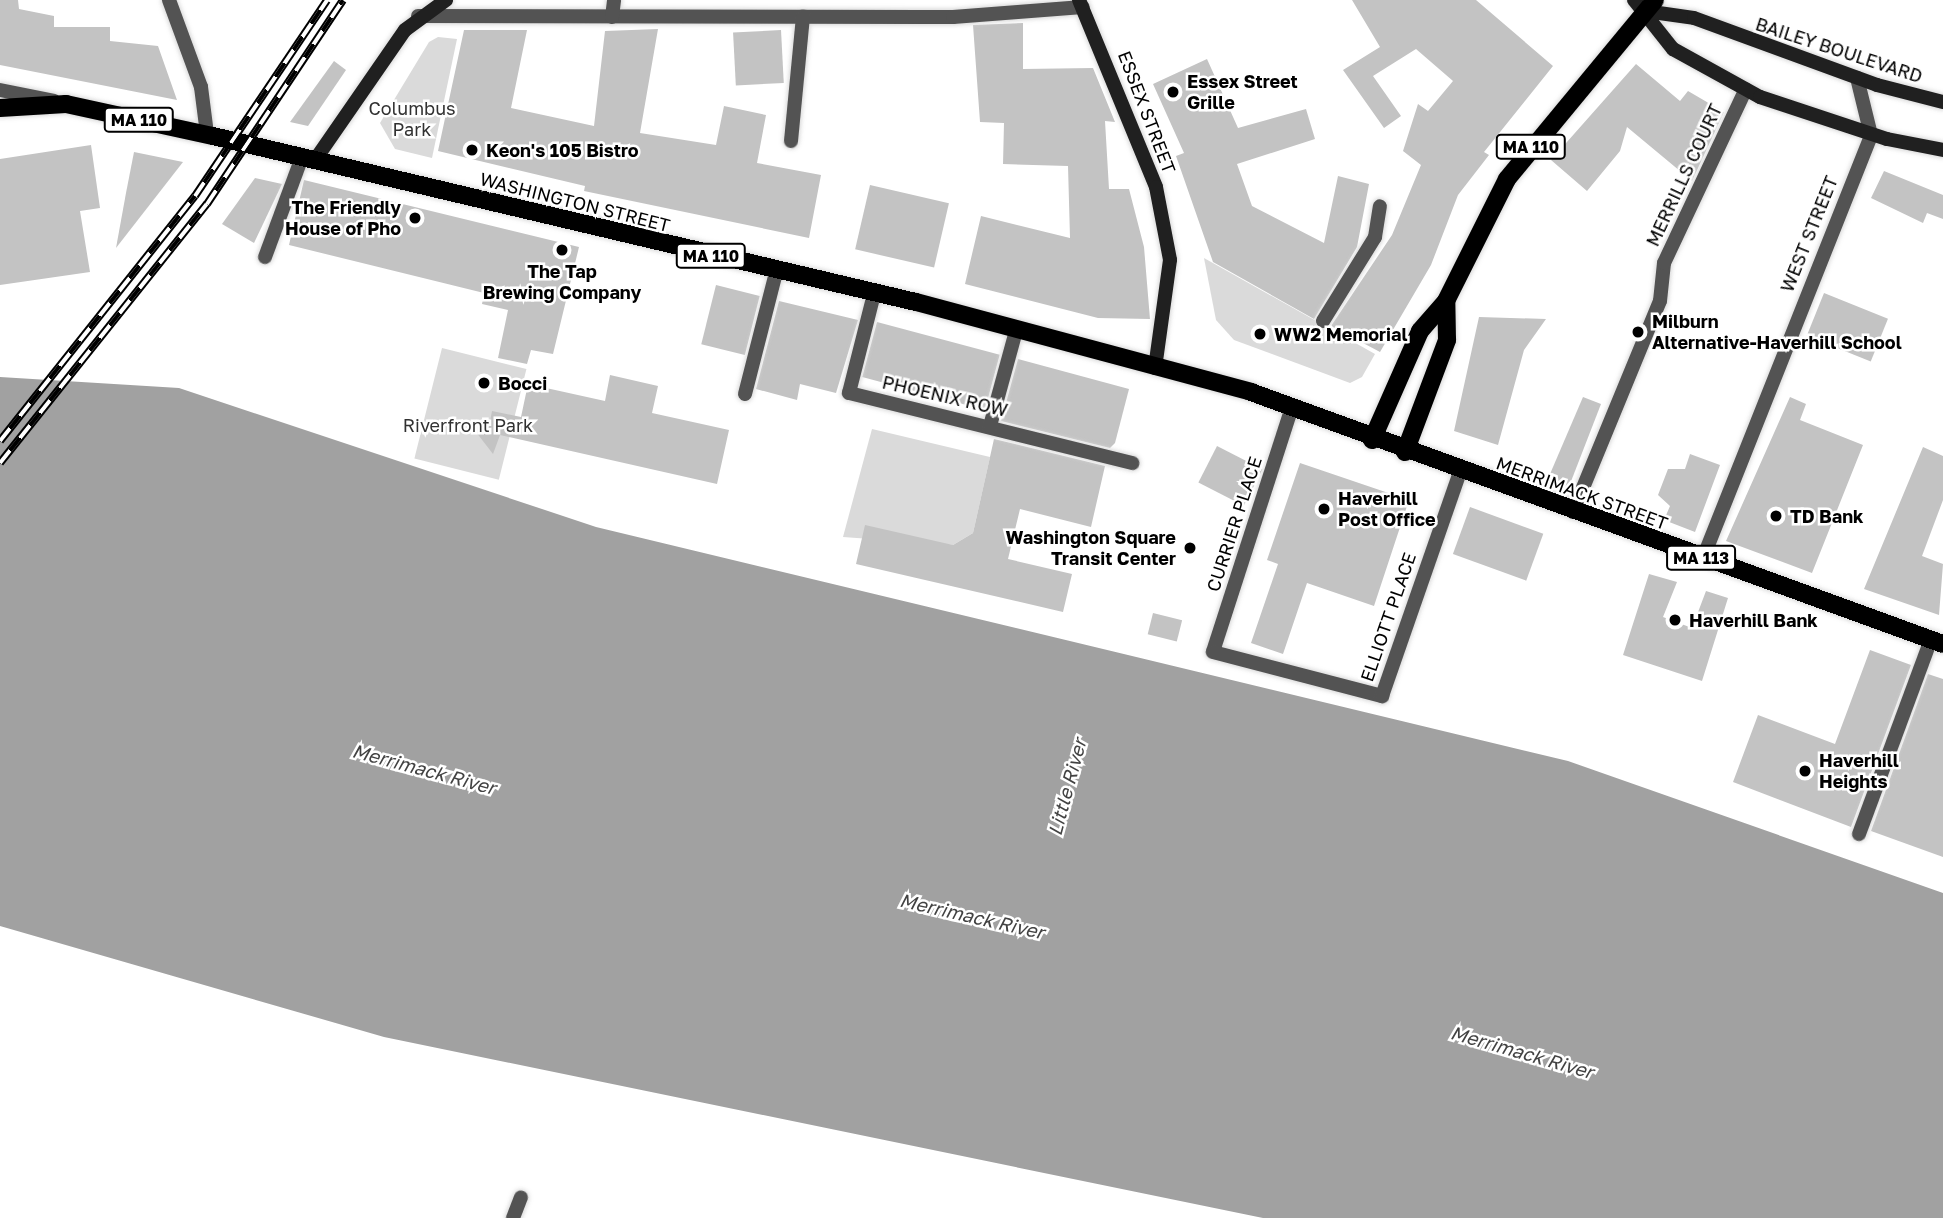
<!DOCTYPE html>
<style>
body{margin:0}
#map{position:relative;width:1943px;height:1218px;overflow:hidden;background:#fff;font-family:"Golos Text",sans-serif}
div>[style]{position:absolute}
.green>*{inset:0;background:#dadada;transform-origin:0 0}
.water>*{inset:0;background:#a1a1a1}
.building>*{inset:0;background:#c3c3c3;transform-origin:0 0}
.roads{filter:drop-shadow(0 0 2px #dbdbdb) drop-shadow(0 0 2px #dbdbdb)}
.pedestrian>*{height:14px;margin:-7px;padding:0 7px;transform-origin:7px;border-radius:7px;background:#535353}
.minor>*{height:14px;margin:-7px;padding:0 7px;transform-origin:7px;border-radius:7px;background:#535353}
.tertiary>*{height:14px;margin:-7px;padding:0 7px;transform-origin:7px;border-radius:7px;background:#535353}
.secondary>*{height:14px;margin:-7px;padding:0 7px;transform-origin:7px;border-radius:7px;background:#202020}
.primary>*{height:18px;margin:-9px;padding:0 9px;transform-origin:9px;border-radius:9px;background:#000}
.rail>*{height:8px;margin-top:-4px;transform-origin:0;background:repeating-linear-gradient(90deg,#fff 0 16px,#000 0 32px);box-sizing:border-box;border-block:2px solid #000}
.dots>*{width:19px;height:19px;translate:-50% -50%;box-sizing:border-box;border:4px solid #fff;border-radius:50%}
span{translate:-50% -50%;white-space:nowrap;text-align:center;line-height:1.15;-webkit-text-stroke:5px #fff;paint-order:stroke}
.shield-label span{padding:2px 5px;background:#fff;border:2px solid;border-radius:5px;-webkit-text-stroke-width:0}
.shield-label{font-size:16px;color:#000;font-weight:700}
.street-label{font-size:18px;color:#000}
.poi-label{font-size:18px;color:#000;font-weight:700}
.left{translate:0 -50%;text-align:left}
.right{translate:-100% -50%;text-align:right}
.park-label{font-size:18px;color:#313131}
.water-label{font-size:19px;color:#424242;font-style:italic}
</style>
<div id="map">
<div class="green">
<i style="clip-path:polygon(438px 37px,457px 39px,432px 158px,395px 149px,380px 123px,429px 42px)"></i>
<i style="clip-path:polygon(1204px 258px,1375px 354px,1362px 377px,1350px 383px,1234px 340px,1216px 320px)"></i>
<i style="left:442px;top:348px;width:87px;height:114px;rotate:14deg"></i>
<i style="clip-path:polygon(872px 429px,990px 457px,973px 533px,953px 545px,843px 537px)"></i>
</div>
<div class="water">
<i style="clip-path:polygon(0 377px,179px 388px,596px 527px,1568px 761px,1943px 893px,1943px 1218px,1263px 1218px,384px 1037px,0 926px)"></i>
</div>
<div class="building">
<i style="clip-path:polygon(0 0,18px 0,19px 9px,54px 16px,54px 27px,110px 27px,110px 41px,158px 46px,177px 100px,0 65px)"></i>
<i style="clip-path:polygon(1352px 0,1476px 0,1553px 66px,1484px 152px,1489px 155px,1458px 195px,1431px 265px,1380px 352px,1331px 326px,1392px 235px,1421px 165px,1403px 151px,1418px 104px,1428px 111px,1453px 81px,1416px 49px,1373px 76px,1401px 116px,1384px 128px,1343px 70px,1380px 47px)"></i>
<i style="clip-path:polygon(1023px 23px,1023px 69px,1093px 68px,1115px 122px,1105px 121px,1109px 189px,1129px 189px,1144px 247px,1150px 319px,1098px 318px,965px 284px,981px 216px,1070px 238px,1068px 166px,1003px 164px,1004px 123px,980px 122px,973px 25px)"></i>
<i style="clip-path:polygon(658px 29px,640px 133px,716px 145px,724px 106px,766px 115px,757px 163px,821px 175px,809px 238px,584px 191px,585px 186px,438px 151px,464px 30px,527px 30px,511px 108px,594px 126px,605px 31px)"></i>
<i style="left:781px;top:30px;width:53px;height:48px;rotate:87deg"></i>
<i style="clip-path:polygon(1207px 59px,1238px 128px,1306px 109px,1315px 139px,1237px 164px,1252px 206px,1324px 243px,1338px 176px,1369px 184px,1357px 247px,1314px 319px,1213px 262px,1176px 156px,1184px 153px,1153px 84px)"></i>
<i style="clip-path:polygon(334px 61px,346px 70px,308px 126px,290px 122px)"></i>
<i style="clip-path:polygon(1636px 64px,1680px 101px,1688px 91px,1724px 112px,1692px 181px,1627px 127px,1620px 151px,1587px 191px,1551px 160px)"></i>
<i style="clip-path:polygon(91px 145px,100px 208px,80px 211px,90px 272px,0 285px,0 159px)"></i>
<i style="clip-path:polygon(134px 152px,183px 162px,116px 248px,126px 193px)"></i>
<i style="clip-path:polygon(1884px 171px,1943px 195px,1943px 219px,1927px 213px,1923px 223px,1871px 198px)"></i>
<i style="clip-path:polygon(255px 178px,282px 184px,254px 243px,222px 224px)"></i>
<i style="clip-path:polygon(304px 180px,579px 247px,553px 354px,531px 350px,527px 364px,498px 358px,508px 310px,482px 304px,484px 293px,289px 245px)"></i>
<i style="left:870px;top:185px;width:81px;height:66px;rotate:13deg"></i>
<i style="left:716px;top:285px;width:45px;height:61px;rotate:14deg"></i>
<i style="left:1824px;top:293px;width:69px;height:46px;rotate:22deg"></i>
<i style="clip-path:polygon(779px 301px,858px 320px,836px 393px,800px 384px,797px 400px,756px 389px)"></i>
<i style="clip-path:polygon(1479px 317px,1546px 319px,1524px 350px,1498px 445px,1454px 431px)"></i>
<i style="left:877px;top:322px;width:127px;height:57px;rotate:15deg"></i>
<i style="clip-path:polygon(1018px 359px,1129px 389px,1115px 443px,1110px 448px,1001px 421px)"></i>
<i style="clip-path:polygon(610px 375px,658px 386px,652px 413px,729px 430px,717px 484px,500px 435px,493px 454px,469px 423px,489px 427px,492px 411px,521px 417px,528px 384px,605px 401px)"></i>
<i style="clip-path:polygon(1583px 397px,1601px 404px,1570px 484px,1556px 491px,1550px 474px)"></i>
<i style="clip-path:polygon(1790px 397px,1806px 404px,1800px 420px,1863px 445px,1812px 573px,1726px 541px)"></i>
<i style="clip-path:polygon(994px 439px,1105px 466px,1091px 527px,1020px 509px,1008px 559px,1072px 574px,1063px 612px,856px 564px,865px 525px,953px 545px,973px 533px)"></i>
<i style="left:1217px;top:446px;width:51px;height:41px;rotate:27deg"></i>
<i style="clip-path:polygon(1923px 447px,1943px 456px,1943px 500px,1922px 556px,1943px 564px,1939px 615px,1864px 589px)"></i>
<i style="clip-path:polygon(1690px 454px,1720px 465px,1695px 532px,1664px 520px,1670px 506px,1658px 495px,1668px 469px,1685px 469px)"></i>
<i style="clip-path:polygon(1300px 463px,1409px 500px,1374px 606px,1307px 583px,1283px 654px,1251px 643px,1278px 564px,1267px 560px)"></i>
<i style="left:1470px;top:507px;width:78px;height:50px;rotate:20deg"></i>
<i style="clip-path:polygon(1649px 574px,1677px 582px,1663px 617px,1692px 628px,1706px 591px,1728px 598px,1702px 681px,1623px 655px)"></i>
<i style="left:1153px;top:613px;width:30px;height:22px;rotate:14deg"></i>
<i style="clip-path:polygon(1870px 650px,1911px 665px,1851px 827px,1733px 782px,1758px 715px,1835px 744px)"></i>
<i style="clip-path:polygon(1928px 674px,1943px 679px,1943px 857px,1871px 831px)"></i>
</div>
<div class="roads">
<div class="pedestrian">
<i style="left:1323px;top:321px;width:99px;rotate:-58.2deg"></i>
<i style="left:1375px;top:237px;width:31px;rotate:-81deg"></i>
</div>
<div class="minor">
<i style="left:169px;top:0;width:93px;rotate:69.8deg"></i>
<i style="left:201px;top:87px;width:47px;rotate:82.7deg"></i>
<i style="left:418px;top:16px;width:535px;rotate:0.11deg"></i>
<i style="left:953px;top:17px;width:130px;rotate:-4.4deg"></i>
<i style="left:612px;top:17px;width:17px;rotate:-83deg"></i>
<i style="left:791px;top:141px;width:125px;rotate:-84.5deg"></i>
<i style="left:265px;top:257px;width:107px;rotate:-69.7deg"></i>
<i style="left:874px;top:294px;width:102px;rotate:104.2deg"></i>
<i style="left:849px;top:393px;width:292px;rotate:13.9deg"></i>
<i style="left:745px;top:394px;width:126px;rotate:-75.7deg"></i>
<i style="left:1292px;top:407px;width:257px;rotate:107.9deg"></i>
<i style="left:1213px;top:652px;width:175px;rotate:14.6deg"></i>
<i style="left:1382px;top:696px;width:237px;rotate:-70.8deg"></i>
<i style="left:990px;top:426px;width:98px;rotate:-74.7deg"></i>
<i style="left:1573px;top:512px;width:228px;rotate:-67.6deg"></i>
<i style="left:1660px;top:301px;width:38px;rotate:-84deg"></i>
<i style="left:1664px;top:263px;width:192px;rotate:-64.8deg"></i>
<i style="left:1703px;top:558px;width:455px;rotate:-68.3deg"></i>
<i style="left:1871px;top:135px;width:59px;rotate:-103.8deg"></i>
<i style="left:1859px;top:834px;width:208px;rotate:-69.7deg"></i>
<i style="left:513px;top:1218px;width:22px;rotate:-69deg"></i>
</div>
<div class="tertiary">
<i style="left:0;top:90px;width:55px;rotate:11.5deg"></i>
</div>
<div class="secondary">
<i style="left:1079px;top:0;width:202px;rotate:67.6deg"></i>
<i style="left:1156px;top:187px;width:74px;rotate:79.1deg"></i>
<i style="left:1170px;top:260px;width:109px;rotate:97.9deg"></i>
<i style="left:1634px;top:0;width:63px;rotate:51.5deg"></i>
<i style="left:1673px;top:49px;width:99px;rotate:28.9deg"></i>
<i style="left:1760px;top:97px;width:134px;rotate:18.3deg"></i>
<i style="left:1887px;top:139px;width:57px;rotate:11.1deg"></i>
<i style="left:1645px;top:11px;width:49px;rotate:8.1deg"></i>
<i style="left:1694px;top:18px;width:195px;rotate:20.1deg"></i>
<i style="left:1877px;top:85px;width:68px;rotate:14.4deg"></i>
<i style="left:315px;top:160px;width:158px;rotate:-55.3deg"></i>
<i style="left:405px;top:30px;width:51px;rotate:-36.2deg"></i>
</div>
<div class="primary">
<i style="left:0;top:108px;width:66px;rotate:-3.5deg"></i>
<i style="left:66px;top:104px;width:150px;rotate:12.3deg"></i>
<i style="left:213px;top:136px;width:722px;rotate:13.29deg"></i>
<i style="left:916px;top:302px;width:347px;rotate:15deg"></i>
<i style="left:1251px;top:392px;width:736px;rotate:20.01deg"></i>
<i style="left:1372px;top:440px;width:119px;rotate:-66.2deg"></i>
<i style="left:1420px;top:331px;width:40px;rotate:-49deg"></i>
<i style="left:1446px;top:301px;width:136px;rotate:-63.4deg"></i>
<i style="left:1507px;top:179px;width:232px;rotate:-50.4deg"></i>
<i style="left:1405px;top:452px;width:120px;rotate:-69.4deg"></i>
<i style="left:1447px;top:340px;width:39px;rotate:-91deg"></i>
</div>
</div>
<div class="rail">
<i style="left:0;top:441px;width:313px;rotate:-51.5deg"></i>
<i style="left:195px;top:196px;width:236px;rotate:-56deg"></i>
<i style="left:0;top:463px;width:332px;rotate:-51.4deg"></i>
<i style="left:207px;top:204px;width:245px;rotate:-56.3deg"></i>
</div>
<div class="dots">
<i style="left:1173px;top:92px;background:#000"></i>
<i style="left:472px;top:150px;background:#000"></i>
<i style="left:415px;top:218px;background:#000"></i>
<i style="left:562px;top:250px;background:#000"></i>
<i style="left:1638px;top:332px;background:#000"></i>
<i style="left:1260px;top:334px;background:#000"></i>
<i style="left:484px;top:383px;background:#000"></i>
<i style="left:1324px;top:509px;background:#000"></i>
<i style="left:1776px;top:516px;background:#000"></i>
<i style="left:1190px;top:548px;background:#000"></i>
<i style="left:1675px;top:620px;background:#000"></i>
<i style="left:1805px;top:771px;background:#000"></i>
</div>
<div class="shield-label">
<span style="left:139px;top:120px">MA 110</span>
<span style="left:1531px;top:147px">MA 110</span>
<span style="left:711px;top:256px">MA 110</span>
<span style="left:1701px;top:558px">MA 113</span>
</div>
<div class="street-label">
<span style="left:1839px;top:50px;rotate:18deg">BAILEY BOULEVARD</span>
<span style="left:1147px;top:112px;rotate:69deg">ESSEX STREET</span>
<span style="left:1684px;top:175px;rotate:-65deg">MERRILLS COURT</span>
<span style="left:575px;top:202px;rotate:14deg">WASHINGTON STREET</span>
<span style="left:1809px;top:234px;rotate:-68deg">WEST STREET</span>
<span style="left:945px;top:396px;rotate:13deg">PHOENIX ROW</span>
<span style="left:1582px;top:493px;rotate:20deg">MERRIMACK STREET</span>
<span style="left:1234px;top:524px;rotate:-72deg">CURRIER PLACE</span>
<span style="left:1388px;top:617px;rotate:-71deg">ELLIOTT PLACE</span>
</div>
<div class="poi-label">
<span class="left" style="left:1187px;top:92px">Essex Street<br>Grille</span>
<span class="left" style="left:486px;top:150px">Keon's 105 Bistro</span>
<span class="right" style="left:401px;top:218px">The Friendly<br>House of Pho</span>
<span style="left:562px;top:282px">The Tap<br>Brewing Company</span>
<span class="left" style="left:1652px;top:332px">Milburn<br>Alternative-Haverhill School</span>
<span class="left" style="left:1274px;top:334px">WW2 Memorial</span>
<span class="left" style="left:498px;top:383px">Bocci</span>
<span class="left" style="left:1338px;top:509px">Haverhill<br>Post Office</span>
<span class="left" style="left:1790px;top:516px">TD Bank</span>
<span class="right" style="left:1176px;top:548px">Washington Square<br>Transit Center</span>
<span class="left" style="left:1689px;top:620px">Haverhill Bank</span>
<span class="left" style="left:1819px;top:771px">Haverhill<br>Heights</span>
</div>
<div class="park-label">
<span style="left:412px;top:119px">Columbus<br>Park</span>
<span style="left:468px;top:425px">Riverfront Park</span>
</div>
<div class="water-label">
<span style="left:424px;top:769px;rotate:15deg">Merrimack River</span>
<span style="left:1067px;top:787px;rotate:-75deg">Little River</span>
<span style="left:972px;top:916px;rotate:13deg">Merrimack River</span>
<span style="left:1522px;top:1052px;rotate:16deg">Merrimack River</span>
</div>
</div>
